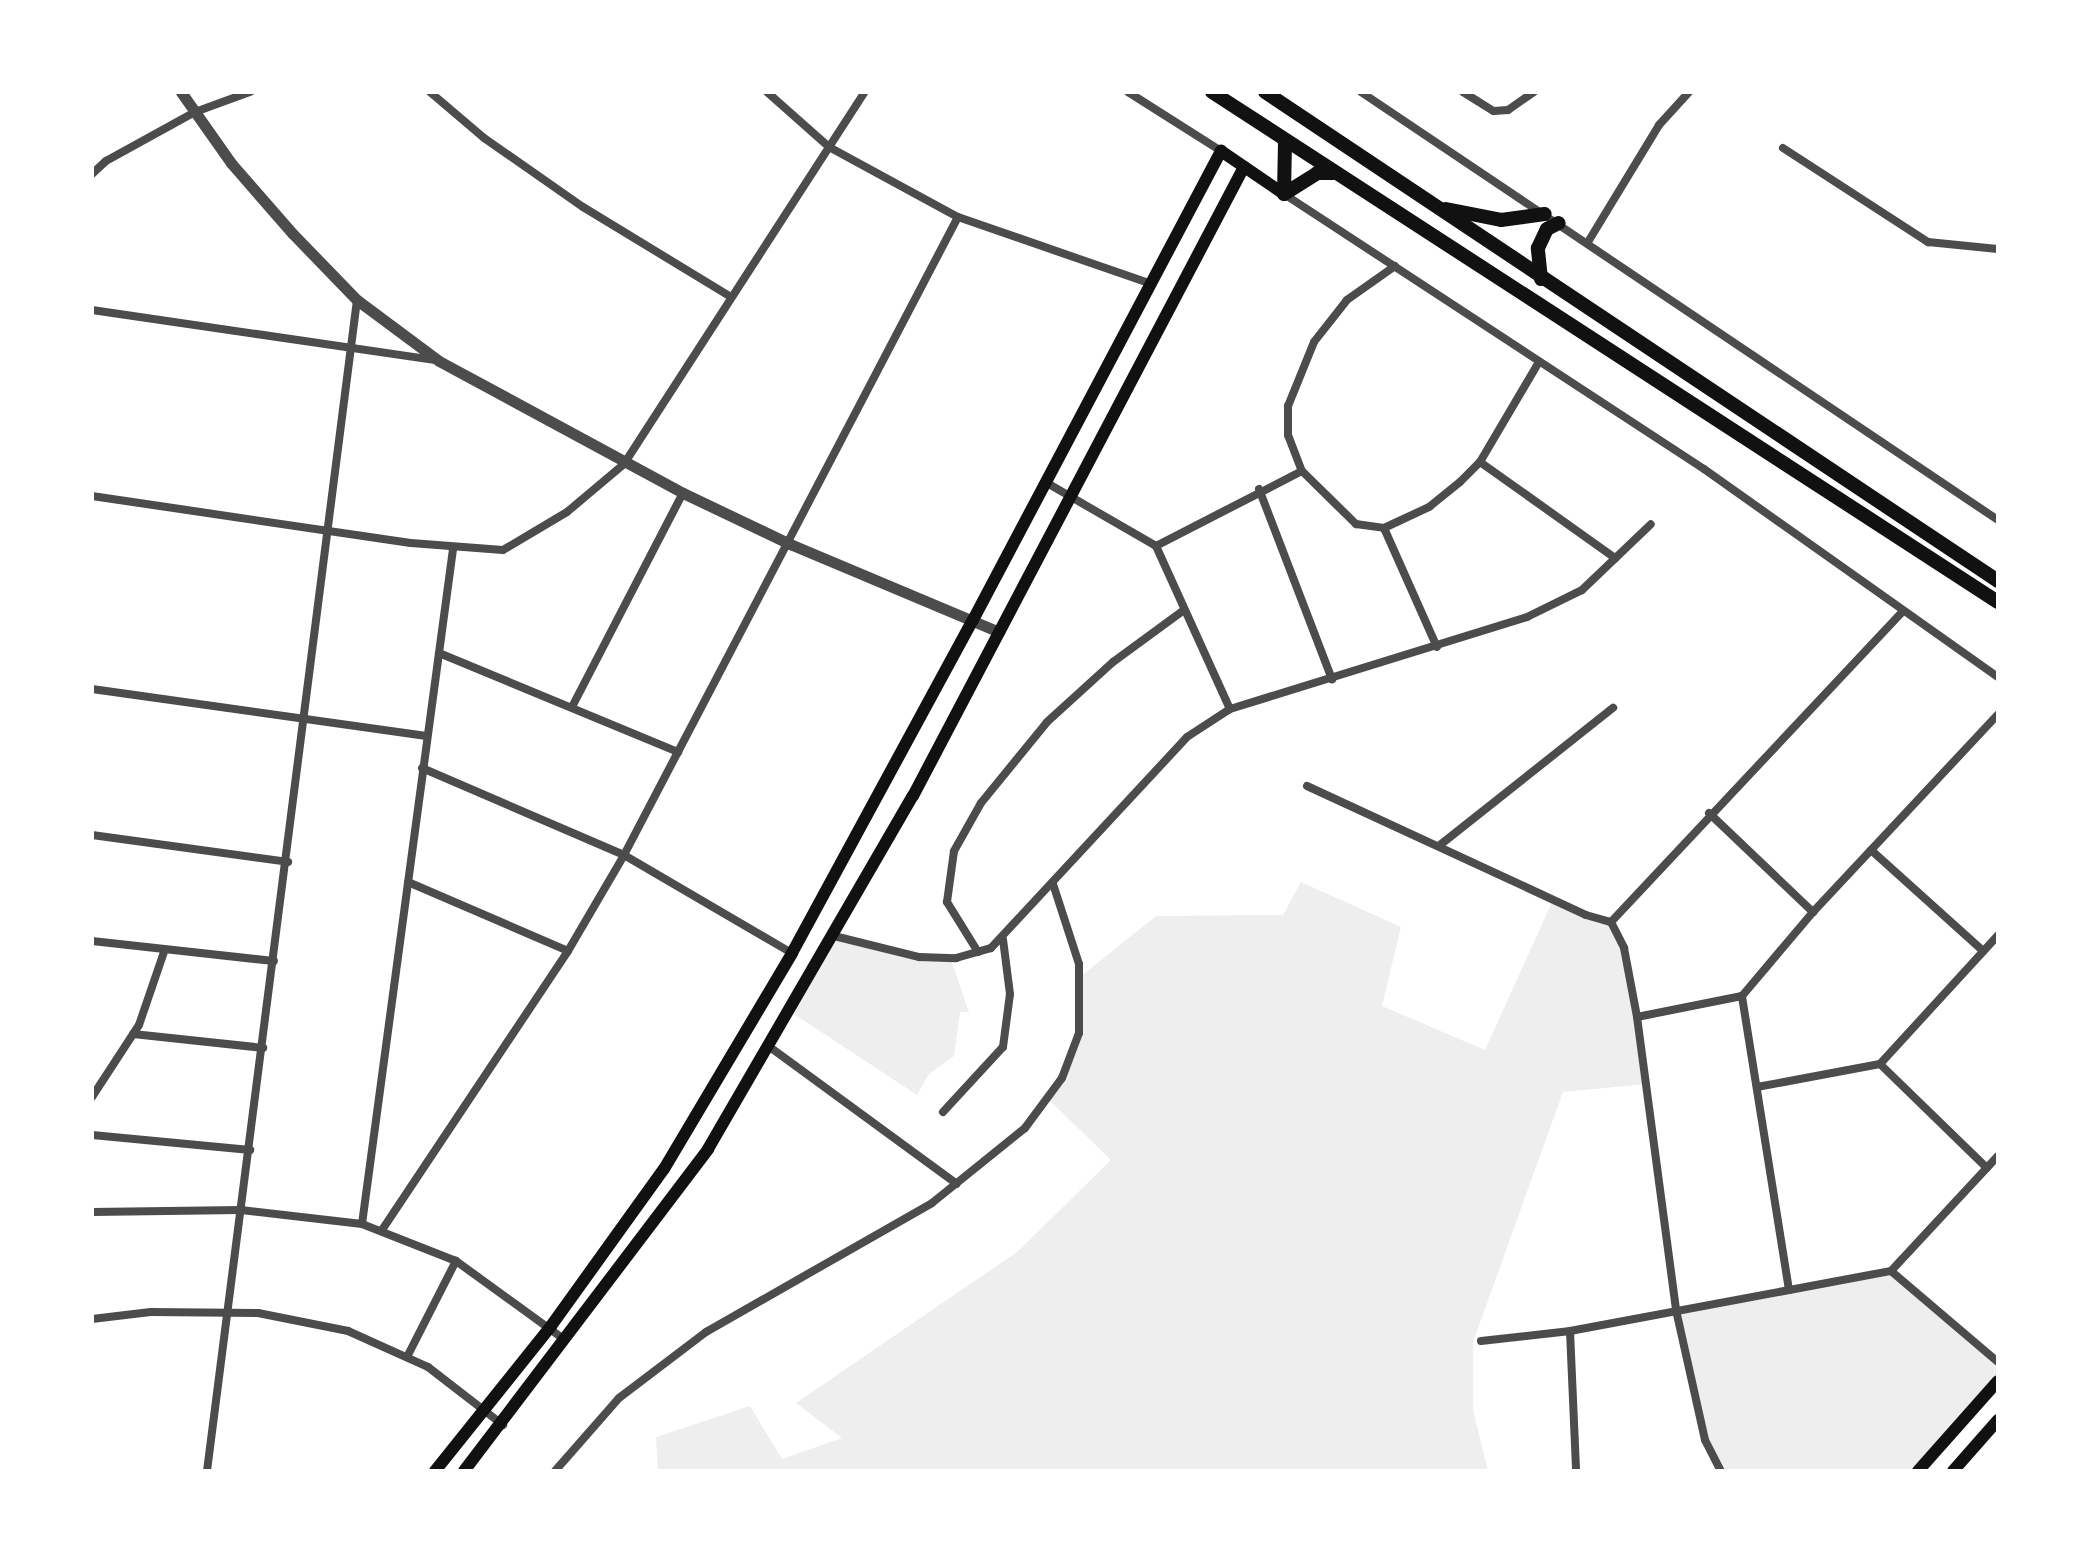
<!DOCTYPE html>
<style>
body{margin:0}
#map{position:relative;width:2090px;height:1563px;overflow:hidden;background:#fff;font-family:"Titillium Web",sans-serif}
div>[style]{position:absolute}
.green>*{inset:0;background:#eee}
.minor>*{height:8px;margin:-4px;padding:0 4px;transform-origin:4px;border-radius:4px;background:#4c4c4c}
.tertiary>*{height:11px;margin:-5.5px;padding:0 5.5px;transform-origin:5.5px;border-radius:5.5px;background:#4c4c4c}
.secondary>*{height:12px;margin:-6px;padding:0 6px;transform-origin:6px;border-radius:6px;background:#111}
.primary>*{height:14px;margin:-7px;padding:0 7px;transform-origin:7px;border-radius:7px;background:#111}
span{translate:-50% -50%;white-space:nowrap;text-align:center;line-height:1.15;-webkit-text-stroke:6px #fff;paint-order:stroke}
.frame{position:absolute;inset:0;border:94px solid #fff;pointer-events:none}
</style>
<div id="map">
<div class="green">
<i style="clip-path:polygon(1301px 882px,1401px 927px,1382px 1006px,1485px 1050px,1553px 900px,1611px 922px,1625px 955px,1646px 1084px,1563px 1092px,1473px 1342px,1473px 1410px,1488px 1471px,658px 1471px,656px 1437px,750px 1406px,782px 1459px,842px 1438px,796px 1403px,1017px 1252px,1111px 1160px,1048px 1099px,1079px 1033px,1080px 977px,1156px 916px,1283px 915px)"></i>
<i style="clip-path:polygon(834px 936px,879px 951px,950px 957px,969px 1012px,960px 1012px,954px 1056px,929px 1074px,917px 1095px,788px 1010px)"></i>
<i style="clip-path:polygon(1891px 1271px,1998px 1362px,1998px 1381px,1915px 1471px,1721px 1471px,1705px 1440px,1676px 1310px)"></i>
</div>
<div class="minor">
<i style="left:430px;top:92px;width:71px;rotate:40.4deg"></i>
<i style="left:484px;top:138px;width:121px;rotate:34.9deg"></i>
<i style="left:583px;top:207px;width:173px;rotate:31.3deg"></i>
<i style="left:767px;top:92px;width:83px;rotate:41.6deg"></i>
<i style="left:829px;top:147px;width:147px;rotate:28.5deg"></i>
<i style="left:958px;top:217px;width:205px;rotate:19.1deg"></i>
<i style="left:1128px;top:92px;width:110px;rotate:32.4deg"></i>
<i style="left:1361px;top:92px;width:767px;rotate:33.9deg"></i>
<i style="left:1463px;top:92px;width:36px;rotate:32deg"></i>
<i style="left:1494px;top:111px;width:14px;rotate:-4deg"></i>
<i style="left:1508px;top:110px;width:32px;rotate:-35deg"></i>
<i style="left:1783px;top:148px;width:173px;rotate:33deg"></i>
<i style="left:1928px;top:242px;width:70px;rotate:5.7deg"></i>
<i style="left:92px;top:174px;width:19px;rotate:-43deg"></i>
<i style="left:106px;top:161px;width:102px;rotate:-28.8deg"></i>
<i style="left:195px;top:112px;width:59px;rotate:-20deg"></i>
<i style="left:1284px;top:194px;width:502px;rotate:33.22deg"></i>
<i style="left:1704px;top:469px;width:360px;rotate:35.3deg"></i>
<i style="left:1588px;top:242px;width:137px;rotate:-58.7deg"></i>
<i style="left:1659px;top:125px;width:45px;rotate:-47.7deg"></i>
<i style="left:1395px;top:266px;width:59px;rotate:144.7deg"></i>
<i style="left:1347px;top:300px;width:53px;rotate:128.2deg"></i>
<i style="left:1314px;top:342px;width:69px;rotate:112.1deg"></i>
<i style="left:1288px;top:406px;width:29px;rotate:90deg"></i>
<i style="left:1288px;top:435px;width:39px;rotate:69deg"></i>
<i style="left:1302px;top:471px;width:76px;rotate:44.5deg"></i>
<i style="left:1356px;top:524px;width:28px;rotate:8deg"></i>
<i style="left:1384px;top:528px;width:50px;rotate:-25deg"></i>
<i style="left:1429px;top:507px;width:40px;rotate:-39deg"></i>
<i style="left:1460px;top:482px;width:28px;rotate:-45deg"></i>
<i style="left:1480px;top:462px;width:116px;rotate:-59.5deg"></i>
<i style="left:92px;top:310px;width:347px;rotate:8.3deg"></i>
<i style="left:1480px;top:462px;width:166px;rotate:35.4deg"></i>
<i style="left:1047px;top:483px;width:126px;rotate:30deg"></i>
<i style="left:1156px;top:546px;width:179px;rotate:65.6deg"></i>
<i style="left:1259px;top:489px;width:204px;rotate:69deg"></i>
<i style="left:92px;top:496px;width:322px;rotate:8.4deg"></i>
<i style="left:411px;top:543px;width:92px;rotate:4.4deg"></i>
<i style="left:503px;top:550px;width:74px;rotate:-30.7deg"></i>
<i style="left:567px;top:512px;width:75px;rotate:-40.1deg"></i>
<i style="left:624px;top:464px;width:443px;rotate:-57.1deg"></i>
<i style="left:1384px;top:528px;width:130px;rotate:66deg"></i>
<i style="left:1156px;top:546px;width:164px;rotate:-27.2deg"></i>
<i style="left:439px;top:653px;width:259px;rotate:22.5deg"></i>
<i style="left:92px;top:689px;width:336px;rotate:8deg"></i>
<i style="left:573px;top:705px;width:239px;rotate:-62.6deg"></i>
<i style="left:422px;top:768px;width:220px;rotate:23.3deg"></i>
<i style="left:624px;top:855px;width:194px;rotate:30.3deg"></i>
<i style="left:1307px;top:786px;width:307px;rotate:24.8deg"></i>
<i style="left:1586px;top:915px;width:26px;rotate:16deg"></i>
<i style="left:1709px;top:813px;width:144px;rotate:43.6deg"></i>
<i style="left:92px;top:835px;width:198px;rotate:7.8deg"></i>
<i style="left:1440px;top:845px;width:221px;rotate:-38.4deg"></i>
<i style="left:1871px;top:850px;width:151px;rotate:42deg"></i>
<i style="left:408px;top:882px;width:174px;rotate:23.3deg"></i>
<i style="left:1611px;top:922px;width:29px;rotate:63deg"></i>
<i style="left:1624px;top:948px;width:70px;rotate:79.3deg"></i>
<i style="left:1637px;top:1017px;width:296px;rotate:82.4deg"></i>
<i style="left:1676px;top:1310px;width:133px;rotate:77.4deg"></i>
<i style="left:1705px;top:1440px;width:35px;rotate:63deg"></i>
<i style="left:1611px;top:922px;width:425px;rotate:-46.8deg"></i>
<i style="left:834px;top:936px;width:88px;rotate:13.9deg"></i>
<i style="left:919px;top:957px;width:37px;rotate:2deg"></i>
<i style="left:956px;top:958px;width:36px;rotate:-16deg"></i>
<i style="left:991px;top:948px;width:288px;rotate:-47.1deg"></i>
<i style="left:1187px;top:737px;width:51px;rotate:-33.1deg"></i>
<i style="left:1230px;top:709px;width:311px;rotate:-17.2deg"></i>
<i style="left:1527px;top:617px;width:61px;rotate:-26.1deg"></i>
<i style="left:1582px;top:590px;width:95px;rotate:-43.7deg"></i>
<i style="left:92px;top:941px;width:183px;rotate:6.3deg"></i>
<i style="left:978px;top:952px;width:59px;rotate:-121.8deg"></i>
<i style="left:947px;top:902px;width:51px;rotate:-82.2deg"></i>
<i style="left:954px;top:851px;width:55px;rotate:-60.6deg"></i>
<i style="left:981px;top:803px;width:104px;rotate:-50.8deg"></i>
<i style="left:1047px;top:722px;width:89px;rotate:-42.3deg"></i>
<i style="left:1113px;top:662px;width:88px;rotate:-36.2deg"></i>
<i style="left:1637px;top:1017px;width:107px;rotate:-11.3deg"></i>
<i style="left:133px;top:1034px;width:131px;rotate:6.1deg"></i>
<i style="left:767px;top:1045px;width:235px;rotate:36.2deg"></i>
<i style="left:1880px;top:1064px;width:175px;rotate:-47.5deg"></i>
<i style="left:1757px;top:1087px;width:125px;rotate:-10.6deg"></i>
<i style="left:1880px;top:1064px;width:149px;rotate:44.2deg"></i>
<i style="left:92px;top:1097px;width:86px;rotate:-56.9deg"></i>
<i style="left:139px;top:1025px;width:80px;rotate:-71.1deg"></i>
<i style="left:943px;top:1112px;width:88px;rotate:-47.3deg"></i>
<i style="left:1003px;top:1047px;width:53px;rotate:-82.5deg"></i>
<i style="left:1010px;top:994px;width:55px;rotate:-97.3deg"></i>
<i style="left:92px;top:1135px;width:159px;rotate:5.4deg"></i>
<i style="left:92px;top:1212px;width:149px;rotate:-0.8deg"></i>
<i style="left:241px;top:1210px;width:122px;rotate:6.6deg"></i>
<i style="left:362px;top:1224px;width:101px;rotate:21.5deg"></i>
<i style="left:456px;top:1261px;width:135px;rotate:35.9deg"></i>
<i style="left:362px;top:1224px;width:681px;rotate:-82.32deg"></i>
<i style="left:382px;top:1230px;width:335px;rotate:-56.3deg"></i>
<i style="left:568px;top:951px;width:111px;rotate:-59.7deg"></i>
<i style="left:624px;top:855px;width:720px;rotate:-62.37deg"></i>
<i style="left:1891px;top:1271px;width:157px;rotate:-47.1deg"></i>
<i style="left:1891px;top:1271px;width:140px;rotate:40.4deg"></i>
<i style="left:1789px;top:1290px;width:298px;rotate:-99.1deg"></i>
<i style="left:1742px;top:996px;width:110px;rotate:-49.8deg"></i>
<i style="left:1813px;top:912px;width:271px;rotate:-46.9deg"></i>
<i style="left:92px;top:1319px;width:59px;rotate:-6.8deg"></i>
<i style="left:151px;top:1312px;width:107px;rotate:0.5deg"></i>
<i style="left:258px;top:1313px;width:92px;rotate:11.3deg"></i>
<i style="left:348px;top:1331px;width:88px;rotate:24.2deg"></i>
<i style="left:428px;top:1367px;width:95px;rotate:37.7deg"></i>
<i style="left:1570px;top:1331px;width:140px;rotate:87.5deg"></i>
<i style="left:1481px;top:1341px;width:90px;rotate:-6.4deg"></i>
<i style="left:1570px;top:1331px;width:327px;rotate:-10.6deg"></i>
<i style="left:407px;top:1357px;width:108px;rotate:-63deg"></i>
<i style="left:207px;top:1471px;width:1181px;rotate:-82.7deg"></i>
<i style="left:555px;top:1471px;width:97px;rotate:-48.8deg"></i>
<i style="left:619px;top:1398px;width:109px;rotate:-37.2deg"></i>
<i style="left:706px;top:1332px;width:260px;rotate:-29.7deg"></i>
<i style="left:932px;top:1203px;width:119px;rotate:-38.9deg"></i>
<i style="left:1025px;top:1128px;width:62px;rotate:-53.5deg"></i>
<i style="left:1062px;top:1078px;width:48px;rotate:-69.3deg"></i>
<i style="left:1079px;top:1033px;width:69px;rotate:-90deg"></i>
<i style="left:1079px;top:964px;width:84px;rotate:-108deg"></i>
</div>
<div class="tertiary">
<i style="left:181px;top:92px;width:87px;rotate:54.8deg"></i>
<i style="left:231px;top:163px;width:94px;rotate:48.9deg"></i>
<i style="left:293px;top:234px;width:92px;rotate:45.9deg"></i>
<i style="left:357px;top:300px;width:102px;rotate:36.6deg"></i>
<i style="left:439px;top:361px;width:277px;rotate:28.4deg"></i>
<i style="left:683px;top:493px;width:119px;rotate:25.5deg"></i>
<i style="left:790px;top:544px;width:227px;rotate:22.8deg"></i>
</div>
<div class="secondary">
<i style="left:435px;top:1471px;width:186px;rotate:-51.3deg"></i>
<i style="left:551px;top:1326px;width:193px;rotate:-54.3deg"></i>
<i style="left:664px;top:1169px;width:251px;rotate:-59.3deg"></i>
<i style="left:792px;top:953px;width:379px;rotate:-61.5deg"></i>
<i style="left:973px;top:620px;width:531px;rotate:-62.13deg"></i>
<i style="left:1221px;top:151px;width:76px;rotate:34.3deg"></i>
<i style="left:464px;top:1471px;width:404px;rotate:-52.8deg"></i>
<i style="left:708px;top:1149px;width:408px;rotate:-59.9deg"></i>
<i style="left:913px;top:796px;width:711px;rotate:-62.25deg"></i>
<i style="left:1918px;top:1471px;width:120px;rotate:-48.4deg"></i>
<i style="left:1953px;top:1471px;width:68px;rotate:-48.6deg"></i>
</div>
<div class="primary">
<i style="left:1212px;top:92px;width:937px;rotate:32.98deg"></i>
<i style="left:1265px;top:92px;width:881px;rotate:33.71deg"></i>
<i style="left:1284px;top:194px;width:39px;rotate:-32deg"></i>
<i style="left:1317px;top:173px;width:16px"></i>
<i style="left:1284px;top:194px;width:52px;rotate:-88.9deg"></i>
<i style="left:1446px;top:209px;width:56px;rotate:11.3deg"></i>
<i style="left:1501px;top:220px;width:44px;rotate:-7.8deg"></i>
<i style="left:1541px;top:279px;width:31px;rotate:-96deg"></i>
<i style="left:1538px;top:248px;width:21px;rotate:-65deg"></i>
<i style="left:1547px;top:229px;width:13px;rotate:-27deg"></i>
</div>
<div class="frame"></div>
</div>
